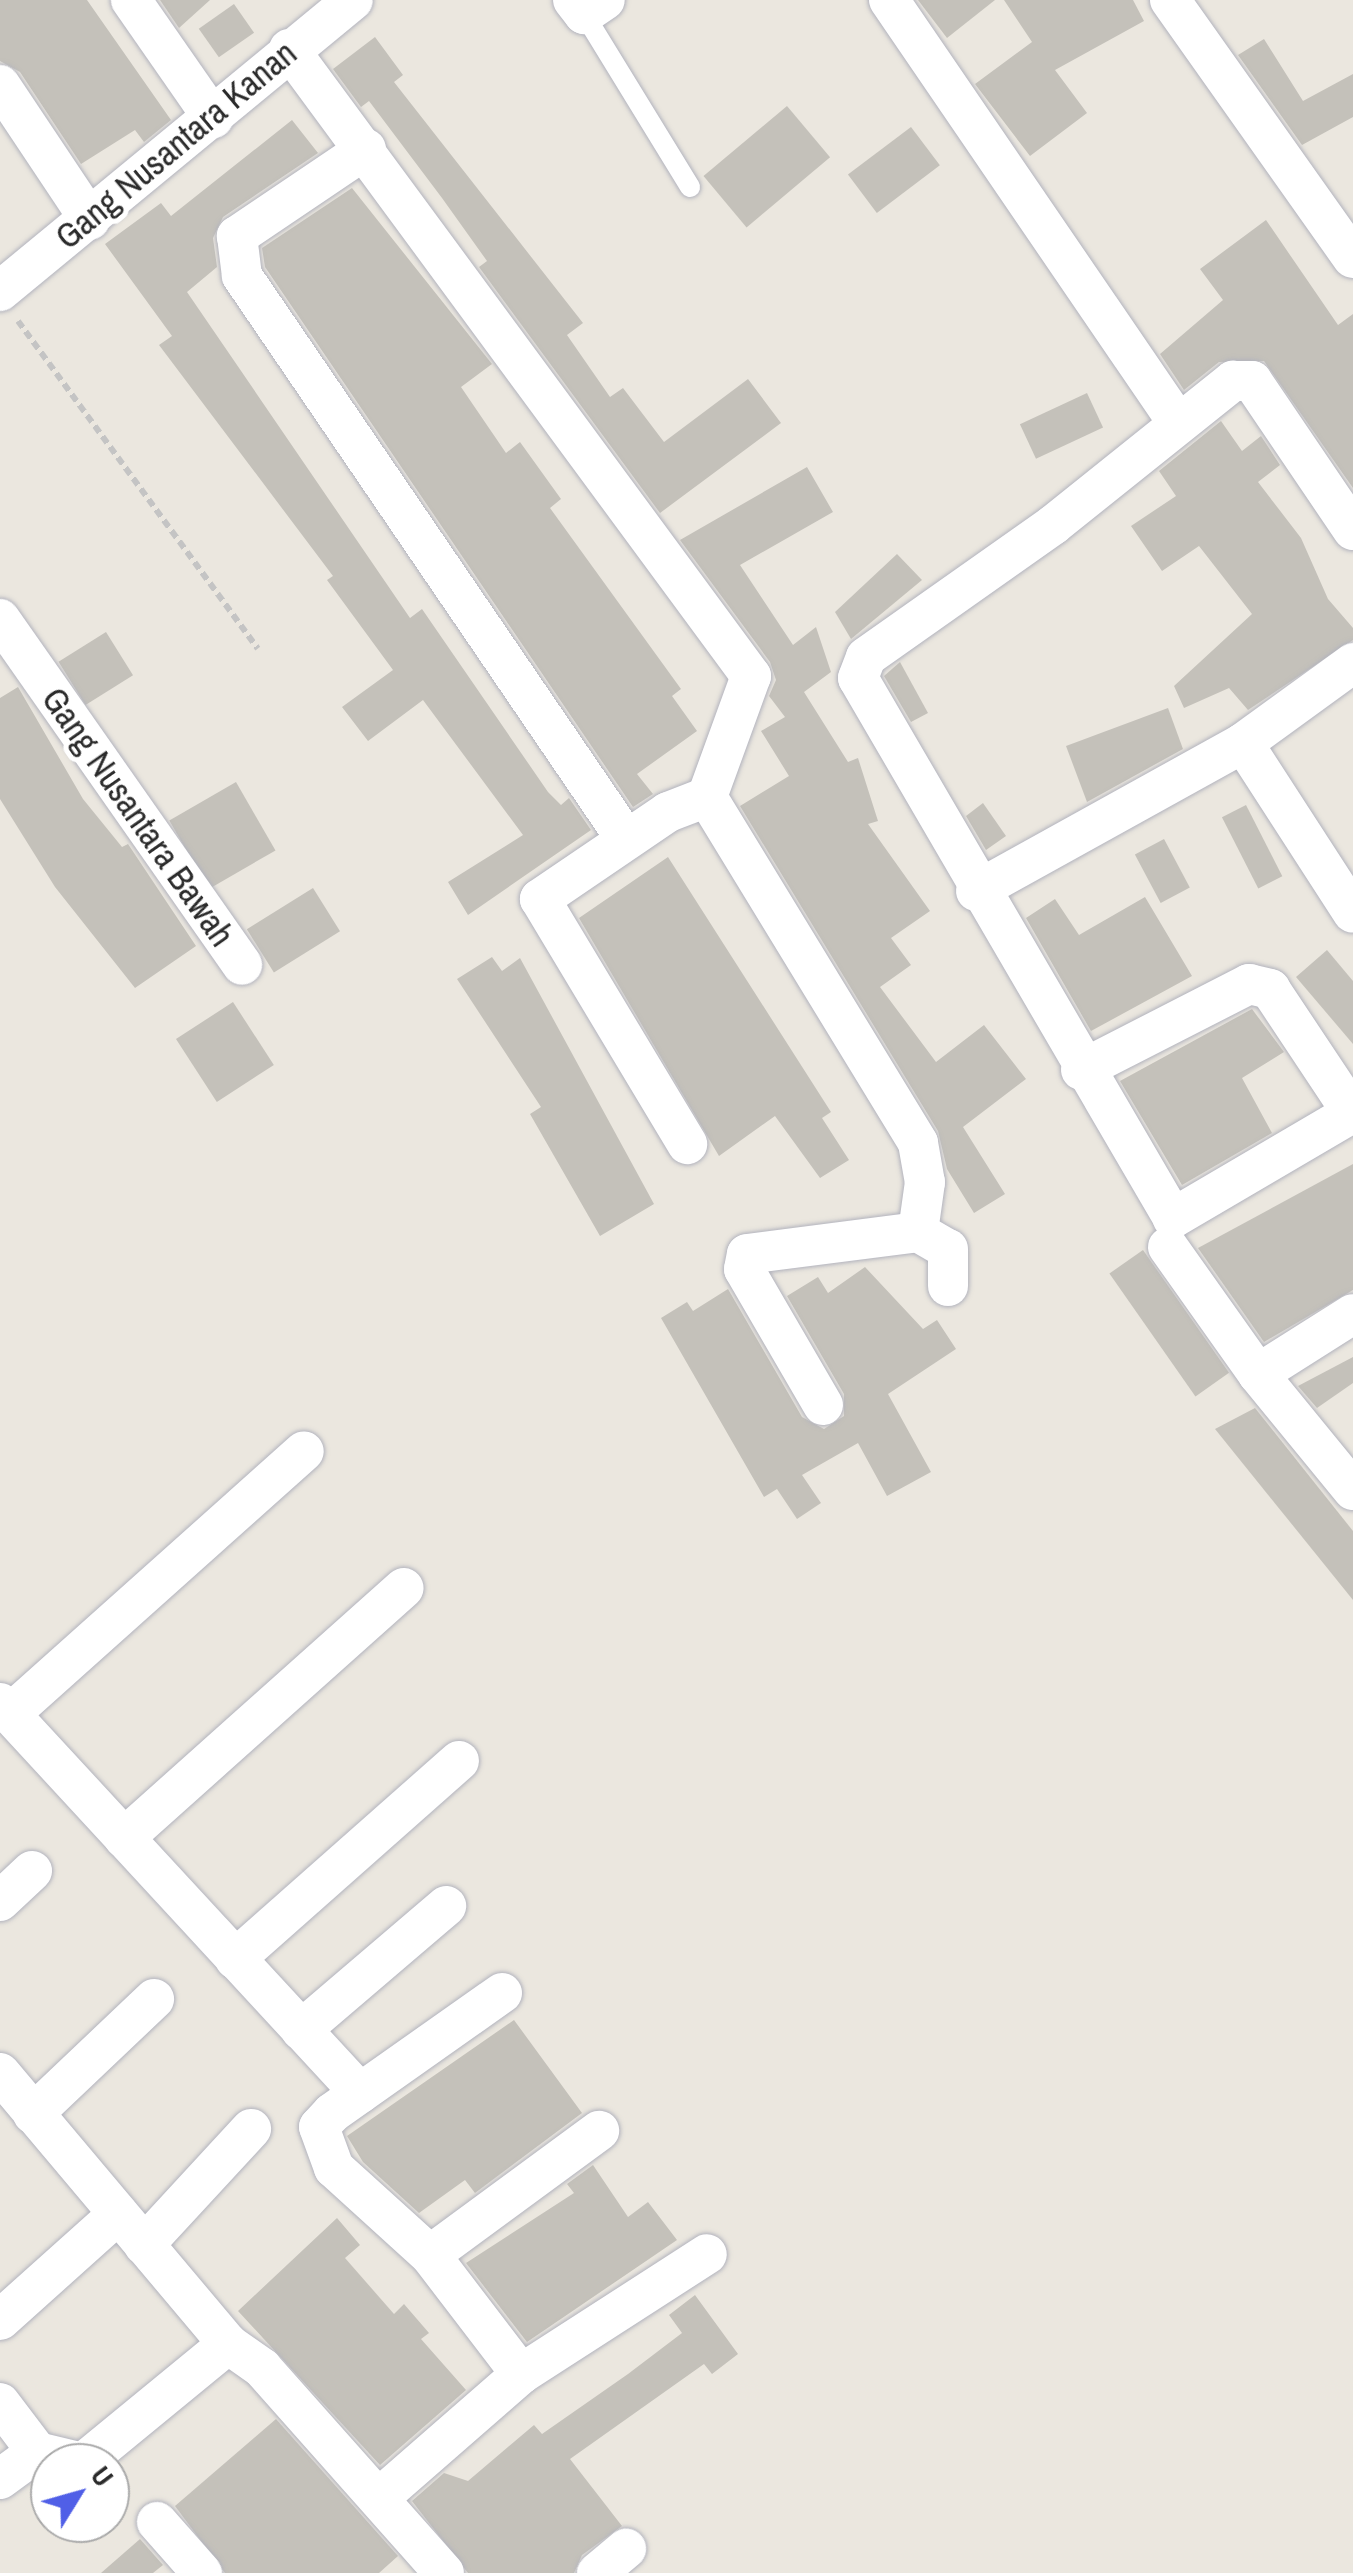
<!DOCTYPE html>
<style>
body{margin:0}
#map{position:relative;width:1353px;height:2573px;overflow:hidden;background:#ebe7df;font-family:"Archivo Narrow",sans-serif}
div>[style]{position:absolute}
.building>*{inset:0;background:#c4c1ba;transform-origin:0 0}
.path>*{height:6px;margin-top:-3px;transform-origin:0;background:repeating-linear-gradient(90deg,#c4c4c4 0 8px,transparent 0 13px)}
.roads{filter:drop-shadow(0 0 2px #b2b3bd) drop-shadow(0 0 2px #b2b3bd)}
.service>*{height:20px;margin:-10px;padding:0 10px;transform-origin:10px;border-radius:10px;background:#fff}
.minor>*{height:40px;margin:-20px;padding:0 20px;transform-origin:20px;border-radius:20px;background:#fff}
span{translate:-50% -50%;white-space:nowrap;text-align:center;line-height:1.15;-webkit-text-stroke:10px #fff;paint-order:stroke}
.street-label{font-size:35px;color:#2b2b2b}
.north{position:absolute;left:30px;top:2443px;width:100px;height:100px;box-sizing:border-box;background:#fff;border:2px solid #aaa;border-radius:50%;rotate:53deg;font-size:28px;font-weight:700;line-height:40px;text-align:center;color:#2b2b2b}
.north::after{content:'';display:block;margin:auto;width:35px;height:45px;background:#505fe7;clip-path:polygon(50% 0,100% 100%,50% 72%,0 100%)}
</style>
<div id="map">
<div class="building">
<i style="clip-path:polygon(0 0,87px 0,171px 120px,144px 142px,135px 130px,81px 164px,20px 72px,0 61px)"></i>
<i style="clip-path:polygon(160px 0,210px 0,179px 28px)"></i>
<i style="clip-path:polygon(918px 0,995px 0,947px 38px)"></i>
<i style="clip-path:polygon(1004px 0,1133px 0,1144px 21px,1055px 70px,1087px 113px,1030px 156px,975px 84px,1032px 42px)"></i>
<i style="left:234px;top:4px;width:35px;height:43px;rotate:55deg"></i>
<i style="clip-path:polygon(375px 37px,403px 75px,394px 82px,583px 323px,567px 335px,610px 397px,623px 388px,664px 442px,748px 379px,781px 423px,660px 513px,479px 267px,487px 261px,442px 198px,369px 101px,361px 107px,333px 69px)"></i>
<i style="clip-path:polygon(1264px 39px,1303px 101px,1353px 74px,1353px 117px,1302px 145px,1238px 55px)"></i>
<i style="left:787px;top:106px;width:67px;height:109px;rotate:50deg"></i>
<i style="clip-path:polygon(292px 120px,318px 153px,223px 217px,213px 238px,217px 267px,187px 292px,410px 618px,422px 609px,548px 792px,561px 805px,569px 798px,591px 830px,468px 915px,448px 882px,523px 835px,423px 700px,368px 741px,342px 707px,393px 670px,327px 580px,333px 576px,159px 345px,172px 336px,105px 244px,161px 203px,171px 216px)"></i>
<i style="left:911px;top:127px;width:48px;height:79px;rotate:53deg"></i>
<i style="clip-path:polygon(352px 188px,492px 364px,461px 387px,506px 453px,520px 442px,561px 499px,550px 508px,681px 689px,672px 696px,697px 731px,637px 774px,653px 794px,633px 807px,265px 267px,262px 248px)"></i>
<i style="clip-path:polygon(1266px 220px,1338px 325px,1353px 314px,1353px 488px,1264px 361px,1219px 362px,1184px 390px,1160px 354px,1223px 300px,1200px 269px)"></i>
<i style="left:1087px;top:393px;width:38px;height:74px;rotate:65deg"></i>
<i style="clip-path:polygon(1221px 421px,1242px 451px,1261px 436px,1280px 465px,1258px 482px,1301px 538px,1328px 599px,1353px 628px,1353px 640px,1248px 710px,1229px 688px,1184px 708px,1174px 686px,1252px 614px,1199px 546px,1162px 571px,1131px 526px,1176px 496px,1159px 471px)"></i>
<i style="clip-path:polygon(807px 467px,833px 512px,740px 565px,793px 645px,816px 627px,831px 672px,804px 692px,848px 762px,858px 758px,878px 821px,868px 824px,930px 911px,891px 938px,911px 965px,880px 987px,936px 1062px,984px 1025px,1026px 1079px,963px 1127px,1005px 1194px,974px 1213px,947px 1169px,938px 1131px,740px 806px,789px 776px,761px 731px,785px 717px,769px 696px,776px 680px,770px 662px,680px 540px)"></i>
<i style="clip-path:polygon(897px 554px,922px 580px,851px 639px,835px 612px)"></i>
<i style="left:106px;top:632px;width:51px;height:56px;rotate:58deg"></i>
<i style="clip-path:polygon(900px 662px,928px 713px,911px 722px,884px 676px)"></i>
<i style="clip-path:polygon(18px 687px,83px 799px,122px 847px,128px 844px,196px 946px,135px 988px,55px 887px,0 799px,0 698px)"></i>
<i style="clip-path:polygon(1168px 708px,1183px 749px,1087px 802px,1066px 746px)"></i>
<i style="left:236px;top:782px;width:79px;height:77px;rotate:60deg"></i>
<i style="clip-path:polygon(983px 803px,1006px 836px,986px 850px,966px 816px)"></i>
<i style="left:1246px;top:805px;width:80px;height:27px;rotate:63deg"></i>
<i style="left:1164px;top:839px;width:55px;height:33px;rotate:62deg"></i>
<i style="clip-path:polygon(668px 857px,831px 1112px,822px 1118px,849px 1160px,820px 1178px,775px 1116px,719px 1156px,579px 918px)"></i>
<i style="left:313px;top:888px;width:51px;height:78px;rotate:58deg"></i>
<i style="clip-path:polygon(1145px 897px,1192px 976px,1091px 1031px,1026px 918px,1055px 899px,1079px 935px)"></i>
<i style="clip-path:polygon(1327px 950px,1353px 981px,1353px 1044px,1296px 977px)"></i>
<i style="clip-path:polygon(492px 957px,502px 971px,520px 958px,654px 1204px,600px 1236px,530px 1114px,541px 1107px,457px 979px)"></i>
<i style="left:233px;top:1002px;width:75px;height:68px;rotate:57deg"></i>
<i style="clip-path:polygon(1252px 1009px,1284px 1052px,1242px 1078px,1272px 1133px,1182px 1185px,1120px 1081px)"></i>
<i style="clip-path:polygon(1353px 1164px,1353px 1290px,1264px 1342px,1198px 1248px)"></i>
<i style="left:1143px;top:1250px;width:150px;height:41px;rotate:55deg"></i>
<i style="clip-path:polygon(865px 1267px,923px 1329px,937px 1320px,956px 1349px,888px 1394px,931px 1472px,887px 1496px,858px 1443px,802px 1475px,821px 1503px,797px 1519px,777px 1489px,764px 1497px,661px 1318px,687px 1302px,693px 1311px,728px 1289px,802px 1417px,824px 1429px,844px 1416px,844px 1394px,787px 1296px,818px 1277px,828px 1293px)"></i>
<i style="clip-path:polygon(1353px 1357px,1353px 1383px,1317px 1408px,1298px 1386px)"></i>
<i style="clip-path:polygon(1255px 1408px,1353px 1531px,1353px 1600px,1215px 1429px)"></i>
<i style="clip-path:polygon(514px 2020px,582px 2113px,475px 2193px,465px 2180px,419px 2213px,363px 2162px,347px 2136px)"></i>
<i style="clip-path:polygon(593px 2165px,628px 2217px,648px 2202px,677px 2240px,527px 2342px,466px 2263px,574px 2193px,567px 2184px)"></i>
<i style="clip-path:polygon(337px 2218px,360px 2245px,345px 2258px,394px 2314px,404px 2304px,429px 2333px,421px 2339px,466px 2390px,380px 2465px,238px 2311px)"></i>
<i style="clip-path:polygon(695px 2295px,738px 2354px,712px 2374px,704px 2364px,570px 2459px,622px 2526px,582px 2555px,574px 2573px,468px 2573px,412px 2501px,444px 2473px,468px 2481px,534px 2425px,542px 2434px,628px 2374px,682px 2333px,669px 2315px)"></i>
<i style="clip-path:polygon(276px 2419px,398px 2556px,379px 2573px,225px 2573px,175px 2506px)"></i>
<i style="clip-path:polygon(140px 2539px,163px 2565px,153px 2573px,101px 2573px)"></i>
</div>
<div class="path">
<i style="left:18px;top:321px;width:406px;rotate:53.8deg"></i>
</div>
<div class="roads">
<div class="service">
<i style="left:584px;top:14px;width:203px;rotate:58.5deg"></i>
</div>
<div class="minor">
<i style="left:131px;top:0;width:144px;rotate:55.2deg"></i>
<i style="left:573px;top:0;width:18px;rotate:52deg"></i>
<i style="left:584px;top:14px;width:25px;rotate:-34deg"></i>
<i style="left:889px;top:0;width:512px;rotate:55.66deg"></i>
<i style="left:1170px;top:0;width:316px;rotate:54.7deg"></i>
<i style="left:289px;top:49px;width:779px;rotate:53.62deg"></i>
<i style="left:751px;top:676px;width:129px;rotate:110deg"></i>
<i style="left:707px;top:797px;width:42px;rotate:159deg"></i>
<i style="left:668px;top:812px;width:155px;rotate:145.8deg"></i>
<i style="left:540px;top:899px;width:286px;rotate:59deg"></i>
<i style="left:0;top:85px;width:162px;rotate:56.3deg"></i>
<i style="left:366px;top:149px;width:156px;rotate:146deg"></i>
<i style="left:237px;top:236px;width:40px;rotate:82.9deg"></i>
<i style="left:242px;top:276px;width:681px;rotate:55.7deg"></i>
<i style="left:0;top:291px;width:457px;rotate:-39.5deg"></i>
<i style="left:0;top:619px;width:422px;rotate:55deg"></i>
<i style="left:1243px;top:743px;width:202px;rotate:57.1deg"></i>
<i style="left:707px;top:797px;width:405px;rotate:58.6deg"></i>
<i style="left:918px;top:1143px;width:40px;rotate:80deg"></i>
<i style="left:925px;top:1182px;width:50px;rotate:98deg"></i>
<i style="left:976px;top:891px;width:305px;rotate:-29deg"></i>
<i style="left:1243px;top:743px;width:136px;rotate:-36deg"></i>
<i style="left:1081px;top:1070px;width:189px;rotate:-27.1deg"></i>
<i style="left:1249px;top:984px;width:22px;rotate:13deg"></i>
<i style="left:1270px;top:989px;width:150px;rotate:56.4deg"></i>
<i style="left:1352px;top:1113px;width:208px;rotate:149.6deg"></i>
<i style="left:1173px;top:1218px;width:625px;rotate:-120.26deg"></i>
<i style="left:858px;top:678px;width:22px;rotate:-69deg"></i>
<i style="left:866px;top:657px;width:229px;rotate:-35.2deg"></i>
<i style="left:1053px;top:525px;width:231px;rotate:-38.7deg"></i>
<i style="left:1233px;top:381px;width:19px"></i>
<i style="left:1252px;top:381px;width:180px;rotate:55.9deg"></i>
<i style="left:1168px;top:1247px;width:156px;rotate:54.7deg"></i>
<i style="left:1258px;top:1374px;width:112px;rotate:-32.3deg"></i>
<i style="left:1258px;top:1374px;width:150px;rotate:50.7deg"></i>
<i style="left:823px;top:1405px;width:157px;rotate:-120.2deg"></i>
<i style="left:744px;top:1269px;width:15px;rotate:-79deg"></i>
<i style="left:747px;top:1254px;width:172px;rotate:-7.3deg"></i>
<i style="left:918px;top:1232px;width:34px;rotate:30deg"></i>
<i style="left:948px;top:1249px;width:37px;rotate:90deg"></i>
<i style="left:0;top:1703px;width:531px;rotate:47.29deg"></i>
<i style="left:10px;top:1714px;width:394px;rotate:-41.8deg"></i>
<i style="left:124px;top:1838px;width:375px;rotate:-41.8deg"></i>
<i style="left:0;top:1901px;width:44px;rotate:-43.2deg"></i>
<i style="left:235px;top:1959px;width:299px;rotate:-41.5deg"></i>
<i style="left:502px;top:1993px;width:208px;rotate:144.8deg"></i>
<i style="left:332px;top:2113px;width:19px;rotate:133deg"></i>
<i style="left:319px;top:2127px;width:44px;rotate:69.9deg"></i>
<i style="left:334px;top:2168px;width:130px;rotate:42.2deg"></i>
<i style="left:430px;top:2255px;width:150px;rotate:52.6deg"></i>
<i style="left:521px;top:2374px;width:221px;rotate:-32.8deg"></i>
<i style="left:301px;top:2030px;width:191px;rotate:-40.5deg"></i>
<i style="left:0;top:2073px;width:354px;rotate:49.9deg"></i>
<i style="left:33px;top:2114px;width:167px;rotate:-43.5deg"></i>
<i style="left:144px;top:2245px;width:158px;rotate:-47.3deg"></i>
<i style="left:430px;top:2255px;width:210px;rotate:-36.3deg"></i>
<i style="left:0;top:2320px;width:159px;rotate:-41.9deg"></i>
<i style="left:0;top:2403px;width:61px;rotate:52.9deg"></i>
<i style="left:0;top:2479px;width:46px;rotate:-36.1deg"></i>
<i style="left:37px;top:2452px;width:47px;rotate:13.4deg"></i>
<i style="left:83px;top:2463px;width:188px;rotate:-39.4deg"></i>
<i style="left:228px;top:2344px;width:42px;rotate:35.2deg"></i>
<i style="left:262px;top:2368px;width:274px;rotate:48.4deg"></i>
<i style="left:379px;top:2498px;width:189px;rotate:-41.1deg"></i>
<i style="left:157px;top:2522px;width:68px;rotate:48.6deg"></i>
<i style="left:597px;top:2573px;width:38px;rotate:-40deg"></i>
</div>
</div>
<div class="street-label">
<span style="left:176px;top:145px;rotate:-40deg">Gang Nusantara Kanan</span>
<span style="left:138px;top:817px;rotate:55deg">Gang Nusantara Bawah</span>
</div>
<div class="north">U</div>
</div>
